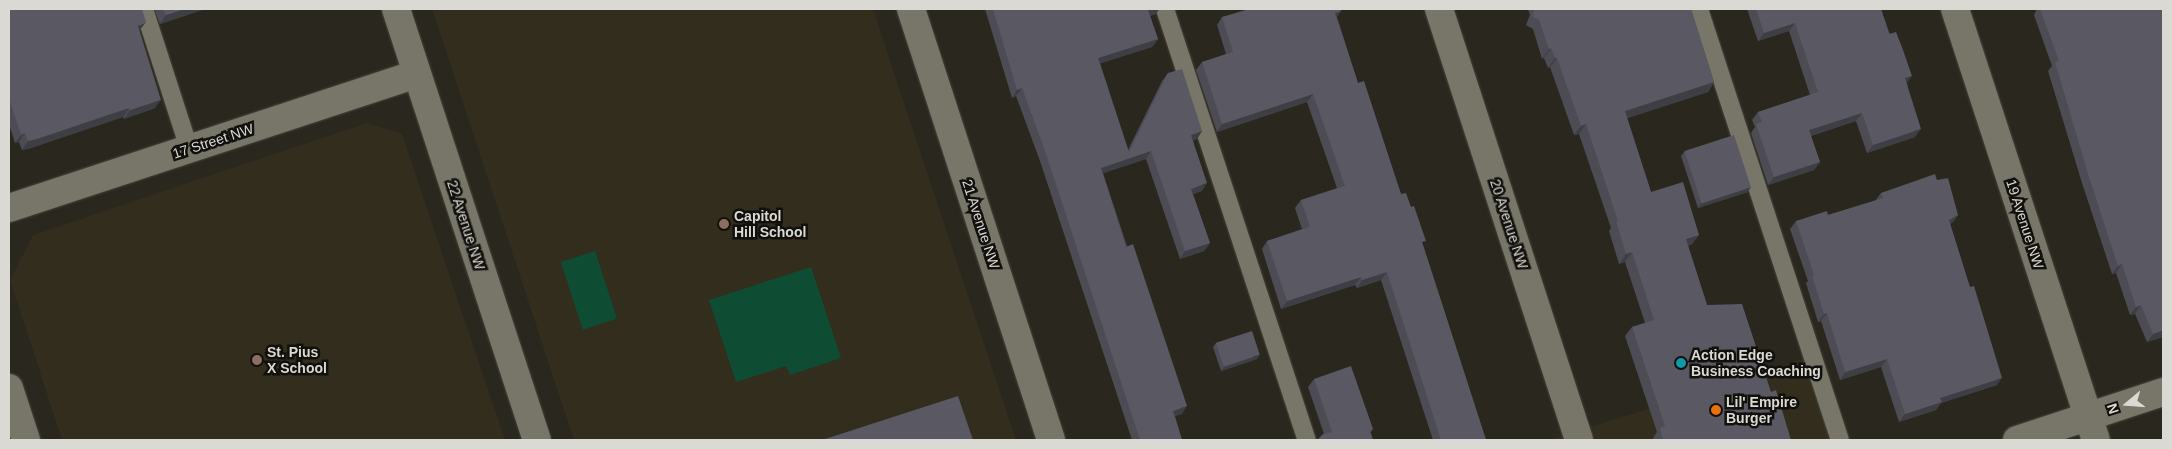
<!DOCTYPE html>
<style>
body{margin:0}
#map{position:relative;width:2172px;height:449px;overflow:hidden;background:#2a271e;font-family:Helvetica,sans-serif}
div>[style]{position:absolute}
.built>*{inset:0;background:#322d1d}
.green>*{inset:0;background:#0e4d34;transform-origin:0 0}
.roads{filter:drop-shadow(0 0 1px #47443c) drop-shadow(0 0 1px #47443c)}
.service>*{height:18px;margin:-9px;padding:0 9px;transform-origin:9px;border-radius:9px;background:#787569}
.minor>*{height:28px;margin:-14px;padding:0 14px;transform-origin:14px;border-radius:14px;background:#787569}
.tertiary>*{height:28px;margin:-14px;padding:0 14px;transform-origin:14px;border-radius:14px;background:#787569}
.wall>*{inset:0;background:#4d4c55}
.shaded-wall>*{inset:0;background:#3e3e45}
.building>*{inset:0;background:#595863;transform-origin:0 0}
.dots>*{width:14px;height:14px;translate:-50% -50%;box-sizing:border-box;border:2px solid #11100c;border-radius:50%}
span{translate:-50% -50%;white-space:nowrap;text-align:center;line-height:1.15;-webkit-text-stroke:5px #11100c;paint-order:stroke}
.street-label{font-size:14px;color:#dbd9d3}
.poi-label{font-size:14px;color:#dbd9d3;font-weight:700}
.left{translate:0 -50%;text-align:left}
.frame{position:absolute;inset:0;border:10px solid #dbd9d3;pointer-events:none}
.north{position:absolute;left:2102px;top:379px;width:50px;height:50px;-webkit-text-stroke:4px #11100c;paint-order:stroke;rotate:252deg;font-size:14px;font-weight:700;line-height:20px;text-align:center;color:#dbd9d3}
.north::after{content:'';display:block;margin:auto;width:18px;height:22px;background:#dbd9d3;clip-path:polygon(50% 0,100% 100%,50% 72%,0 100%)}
</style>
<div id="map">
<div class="built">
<i style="clip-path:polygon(432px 9px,873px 9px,1016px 440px,574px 440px)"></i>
<i style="clip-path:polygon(367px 123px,402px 134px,505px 440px,62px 440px,10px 280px,33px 235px)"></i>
<i style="clip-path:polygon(1806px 358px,1832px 440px,1551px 440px)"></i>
</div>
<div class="green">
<i style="left:595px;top:251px;width:71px;height:36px;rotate:72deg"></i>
<i style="clip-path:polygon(811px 267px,841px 358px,790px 375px,786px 366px,736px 382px,709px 300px)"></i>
</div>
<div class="roads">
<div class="service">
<i style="left:144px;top:9px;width:146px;rotate:72.1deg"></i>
<i style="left:1165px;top:9px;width:454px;rotate:71.8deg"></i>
<i style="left:1699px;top:9px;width:453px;rotate:71.9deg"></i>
</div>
<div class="minor">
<i style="left:396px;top:9px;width:453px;rotate:71.9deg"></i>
<i style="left:911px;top:9px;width:453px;rotate:72deg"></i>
<i style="left:1955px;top:9px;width:453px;rotate:71.9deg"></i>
<i style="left:9px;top:208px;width:429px;rotate:-18.2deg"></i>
<i style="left:9px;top:388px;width:55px;rotate:71.9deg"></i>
<i style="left:2017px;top:440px;width:154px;rotate:-18.2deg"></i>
</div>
<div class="tertiary">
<i style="left:1439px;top:9px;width:453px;rotate:72deg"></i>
</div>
</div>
<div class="wall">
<i style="clip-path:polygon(9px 9px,140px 30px,139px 30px,155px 108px,124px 119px,123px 117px,31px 148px,22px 150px,19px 142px,15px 143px,9px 124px)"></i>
<i style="clip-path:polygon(154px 9px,205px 9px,160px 24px)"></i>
<i style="clip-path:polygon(985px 9px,1159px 9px,1156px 14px,1150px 16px,1158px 39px,1152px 47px,1100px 63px,1128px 150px,1162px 81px,1168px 73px,1202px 131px,1197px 139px,1193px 140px,1202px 191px,1193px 194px,1210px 243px,1204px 251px,1180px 259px,1146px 159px,1103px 173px,1182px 414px,1175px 416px,1182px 440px,1132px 440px,1040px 161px,1016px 96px,1012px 98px)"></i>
<i style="clip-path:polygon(1528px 9px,1691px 9px,1714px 82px,1708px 92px,1627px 118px,1651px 192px,1699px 235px,1692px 244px,1688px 246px,1707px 305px,1771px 392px,1791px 440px,1654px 440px,1653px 438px,1657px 432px,1625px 336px,1632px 327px,1645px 323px,1625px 262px,1619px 264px,1609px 231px,1611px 228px,1579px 134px,1574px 135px,1550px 67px,1548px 68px,1544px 58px,1542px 59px,1533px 29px,1526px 25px,1530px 15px)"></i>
<i style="clip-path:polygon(1747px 9px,1881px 9px,1907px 83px,1915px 137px,1867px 153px,1856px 121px,1811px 136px,1820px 162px,1814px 170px,1768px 185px,1751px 133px,1755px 127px,1752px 120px,1758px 112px,1810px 95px,1789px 31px,1758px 41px)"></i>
<i style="clip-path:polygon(2036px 9px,2163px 9px,2163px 337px,2147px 342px,2135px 314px,2130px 315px,2116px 273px,2112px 274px,2082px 183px,2048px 71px,2052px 66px,2034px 15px,2036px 11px)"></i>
<i style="clip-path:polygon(1341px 11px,1337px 17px,1358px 83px,1401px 194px,1423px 245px,1486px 440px,1433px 440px,1381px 280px,1357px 288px,1355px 285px,1281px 309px,1262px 249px,1267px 241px,1302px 229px,1295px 208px,1301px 200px,1337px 188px,1307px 102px,1217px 132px,1196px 70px,1202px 62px,1226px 54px,1217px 25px,1222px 17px)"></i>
<i style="clip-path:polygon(1685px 151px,1748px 192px,1698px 208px,1681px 156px)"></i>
<i style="clip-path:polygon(1937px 180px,1958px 215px,1953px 222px,1950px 224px,1997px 385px,1941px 403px,1936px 410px,1899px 422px,1881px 367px,1840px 380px,1821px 321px,1818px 322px,1806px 283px,1808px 281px,1790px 229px,1796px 221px,1828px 215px,1875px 201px,1881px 193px)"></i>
<i style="clip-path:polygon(1216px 343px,1257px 359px,1221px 371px,1213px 347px)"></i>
<i style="clip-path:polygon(1314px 379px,1373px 429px,1371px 432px,1324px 434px,1308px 387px)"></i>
</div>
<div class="shaded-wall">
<i style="clip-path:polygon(185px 9px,205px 9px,160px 24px,166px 15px)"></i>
<i style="clip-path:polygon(1154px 9px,1159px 9px,1156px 14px,1143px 18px,1148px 10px)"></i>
<i style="clip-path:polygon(1341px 11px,1335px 19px,1335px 13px)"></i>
<i style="clip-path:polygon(146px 22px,140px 30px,132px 35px,138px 26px)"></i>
<i style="clip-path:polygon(1795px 23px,1789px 31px,1758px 41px,1764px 33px)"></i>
<i style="clip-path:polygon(1158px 39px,1152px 47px,1093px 66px,1098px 58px)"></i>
<i style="clip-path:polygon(1551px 48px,1544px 58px,1542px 59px,1549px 49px)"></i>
<i style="clip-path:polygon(1555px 58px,1557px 58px,1550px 67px,1548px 68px)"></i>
<i style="clip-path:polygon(1912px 76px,1906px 84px,1905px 78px)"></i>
<i style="clip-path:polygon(1714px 82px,1708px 92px,1619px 121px,1625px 111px)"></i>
<i style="clip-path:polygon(1022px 88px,1016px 96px,1012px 98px,1017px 90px)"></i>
<i style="clip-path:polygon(1313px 94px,1307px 102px,1217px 132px,1222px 124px)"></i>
<i style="clip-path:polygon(161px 100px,155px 108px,124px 119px,130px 110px)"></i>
<i style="clip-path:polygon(129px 108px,123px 117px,31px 148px,22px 150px,28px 141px)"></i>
<i style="clip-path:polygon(1862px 113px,1856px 121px,1804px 138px,1809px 130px)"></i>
<i style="clip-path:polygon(1586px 124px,1579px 134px,1574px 135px,1581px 126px)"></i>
<i style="clip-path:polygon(1921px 129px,1915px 137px,1867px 153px,1873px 145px)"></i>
<i style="clip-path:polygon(1202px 131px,1197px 139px,1185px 143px,1191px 135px)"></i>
<i style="clip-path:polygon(25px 133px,19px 142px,15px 143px,21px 135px)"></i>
<i style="clip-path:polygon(1151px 151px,1146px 159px,1095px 176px,1101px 168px)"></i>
<i style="clip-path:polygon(1820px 162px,1814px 170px,1768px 185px,1774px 177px)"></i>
<i style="clip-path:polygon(1207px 183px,1202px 191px,1185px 197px,1191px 189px)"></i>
<i style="clip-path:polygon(1751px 187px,1748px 192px,1698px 208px,1701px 203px)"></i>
<i style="clip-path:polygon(1958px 215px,1953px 222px,1943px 227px,1949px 220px)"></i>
<i style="clip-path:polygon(1699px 235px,1692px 244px,1679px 249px,1686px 239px)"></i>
<i style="clip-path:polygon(1210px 243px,1204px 251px,1180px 259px,1185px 251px)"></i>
<i style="clip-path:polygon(1632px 252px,1625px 262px,1619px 264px,1626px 254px)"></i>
<i style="clip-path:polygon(2122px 264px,2116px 273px,2112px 274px,2118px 266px)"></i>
<i style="clip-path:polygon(1387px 272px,1381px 280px,1357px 288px,1362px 280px)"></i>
<i style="clip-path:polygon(1361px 277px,1355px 285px,1281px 309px,1287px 301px)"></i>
<i style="clip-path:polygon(2141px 305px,2135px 314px,2130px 315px,2136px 307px)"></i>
<i style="clip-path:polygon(1827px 313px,1821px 321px,1818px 322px,1824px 314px)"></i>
<i style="clip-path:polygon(2163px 330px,2163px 337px,2147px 342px,2153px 334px)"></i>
<i style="clip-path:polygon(1260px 355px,1257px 359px,1221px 371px,1224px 367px)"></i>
<i style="clip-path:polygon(1887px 359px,1881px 367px,1840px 380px,1845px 372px)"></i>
<i style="clip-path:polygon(2002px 378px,1997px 385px,1941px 403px,1936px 410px,1899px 422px,1905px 414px,1940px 398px)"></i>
<i style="clip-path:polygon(1187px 406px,1182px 414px,1167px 419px,1173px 411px)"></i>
</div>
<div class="building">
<i style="clip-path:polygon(9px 9px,142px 9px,146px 22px,138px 26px,161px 100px,130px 110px,129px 108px,37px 139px,28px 141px,25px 133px,21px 135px,9px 98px)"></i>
<i style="clip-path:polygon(163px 9px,185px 9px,166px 15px)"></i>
<i style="clip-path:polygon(993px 9px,1154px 9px,1148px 10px,1158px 39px,1098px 58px,1129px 152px,1168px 73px,1182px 69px,1202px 131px,1191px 135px,1207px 183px,1191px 189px,1210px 243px,1185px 251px,1151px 151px,1101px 168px,1126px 247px,1133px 244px,1187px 406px,1173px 411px,1182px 440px,1140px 440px,1046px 154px,1022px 88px,1017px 90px)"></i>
<i style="clip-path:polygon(1249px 9px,1340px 9px,1341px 11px,1335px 13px,1358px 83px,1364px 81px,1401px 194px,1406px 193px,1411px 207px,1414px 206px,1426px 241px,1422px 242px,1486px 440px,1441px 440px,1387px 272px,1362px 280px,1361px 277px,1287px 301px,1267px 241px,1310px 227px,1301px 200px,1345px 186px,1313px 94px,1222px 124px,1202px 62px,1233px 52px,1222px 17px)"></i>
<i style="clip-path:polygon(1535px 9px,1691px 9px,1714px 82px,1625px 111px,1651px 192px,1683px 182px,1699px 235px,1686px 239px,1707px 305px,1742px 304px,1771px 392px,1776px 390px,1791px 440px,1663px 440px,1660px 428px,1665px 426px,1632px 327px,1654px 320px,1632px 252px,1626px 254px,1616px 221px,1618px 221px,1586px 124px,1581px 126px,1557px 58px,1555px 58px,1551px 48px,1549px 49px,1539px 20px,1532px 16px)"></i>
<i style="clip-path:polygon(1756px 9px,1881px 9px,1889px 34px,1896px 32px,1903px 50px,1912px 76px,1905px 78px,1921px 129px,1873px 145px,1862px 113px,1809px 130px,1820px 162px,1774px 177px,1756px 124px,1762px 122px,1758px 112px,1818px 92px,1795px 23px,1764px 33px)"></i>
<i style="clip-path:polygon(2040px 9px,2163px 9px,2163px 330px,2153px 334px,2141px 305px,2136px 307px,2122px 264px,2118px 266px,2088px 174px,2055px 62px,2059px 61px)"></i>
<i style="left:1734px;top:135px;width:55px;height:52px;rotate:72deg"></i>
<i style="clip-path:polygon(1935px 174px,1937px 180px,1948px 178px,1958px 215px,1949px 220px,1970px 287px,1974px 286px,2002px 378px,1940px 398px,1942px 402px,1905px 414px,1887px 359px,1845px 372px,1827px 313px,1824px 314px,1812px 276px,1814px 275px,1796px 221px,1827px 211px,1828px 215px,1883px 198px,1881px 193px)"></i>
<i style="left:1252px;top:331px;width:25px;height:38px;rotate:72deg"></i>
<i style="clip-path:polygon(1351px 366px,1373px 429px,1370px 430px,1373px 440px,1317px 440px,1323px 434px,1332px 432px,1314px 379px)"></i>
<i style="clip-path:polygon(958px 396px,973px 440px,822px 440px)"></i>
</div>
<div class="dots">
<i style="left:724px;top:224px;background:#8d6e63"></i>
<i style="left:257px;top:360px;background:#8d6e63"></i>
<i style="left:1681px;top:363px;background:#0f9aa8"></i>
<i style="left:1716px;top:410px;background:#e8710a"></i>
</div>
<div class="street-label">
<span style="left:213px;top:141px;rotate:-18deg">17 Street NW</span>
<span style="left:981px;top:224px;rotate:72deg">21 Avenue NW</span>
<span style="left:1509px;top:224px;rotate:72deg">20 Avenue NW</span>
<span style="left:2025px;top:224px;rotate:72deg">19 Avenue NW</span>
<span style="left:466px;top:225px;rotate:72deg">22 Avenue NW</span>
</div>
<div class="poi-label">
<span class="left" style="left:734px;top:224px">Capitol<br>Hill School</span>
<span class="left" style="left:267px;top:360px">St. Pius<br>X School</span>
<span class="left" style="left:1691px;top:363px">Action Edge<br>Business Coaching</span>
<span class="left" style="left:1726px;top:410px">Lil' Empire<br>Burger</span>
</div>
<div class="frame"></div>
<div class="north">N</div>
</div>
